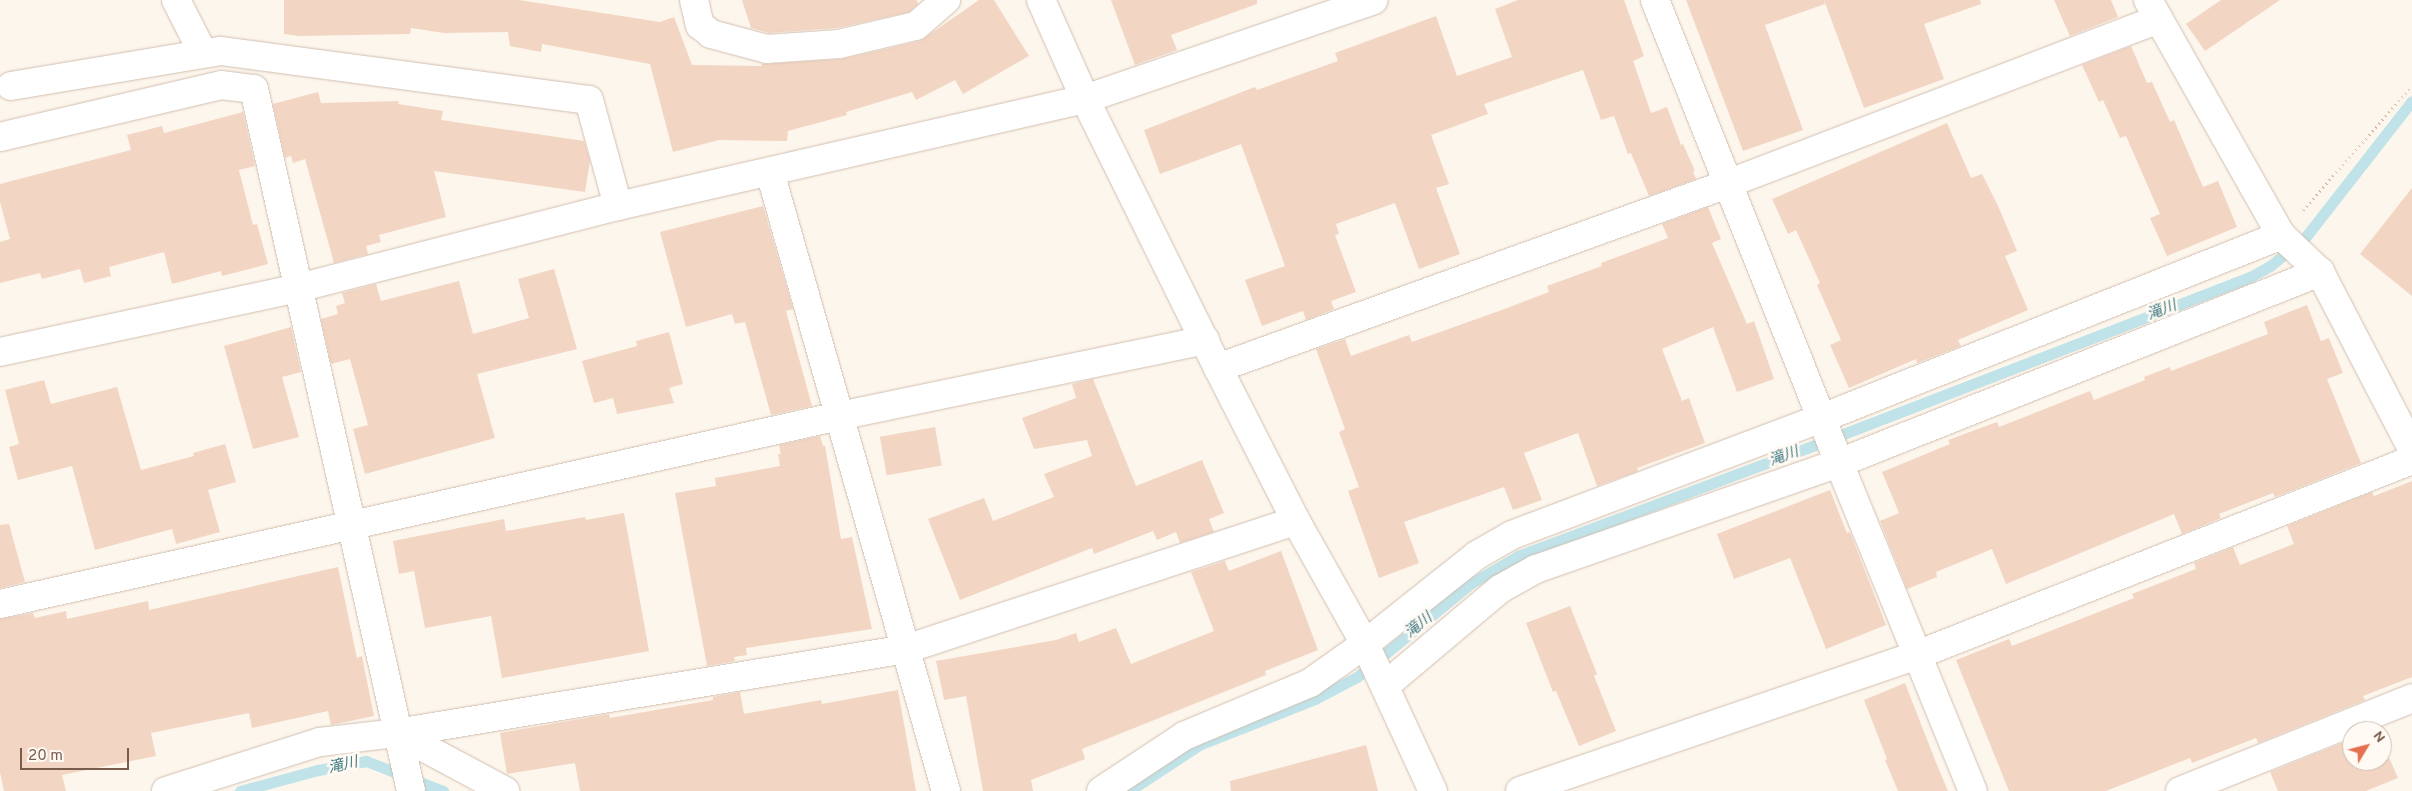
<!DOCTYPE html>
<meta charset="utf-8">
<style>
body{margin:0}
#map{position:relative;width:2412px;height:791px;overflow:hidden;background:#fdf6ec;font-family:Overpass,"Noto Sans JP",sans-serif}
div>[style]{position:absolute}
.stream>*{height:11px;margin:-5.5px;padding:0 5.5px;transform-origin:5.5px;border-radius:5.5px;background:#bfe3e8}
.building>*{inset:0;background:#f3d5c3;transform-origin:0 0}
.path>*{height:3px;margin-top:-1.5px;transform-origin:0;background:repeating-linear-gradient(90deg,#d9b8a5 0 1px,transparent 0 5px)}
.roads{filter:drop-shadow(0 0 1px #d1beb0) drop-shadow(0 0 1px #d1beb0)}
.minor>*{height:28px;margin:-14px;padding:0 14px;transform-origin:14px;border-radius:14px;background:#fff}
span{translate:-50% -50%;white-space:nowrap;text-align:center;line-height:1.15;-webkit-text-stroke:5px #fffaf3;paint-order:stroke}
.water-label{font-size:15px;color:#437c86;font-style:italic}
.north{position:absolute;left:2342px;top:721px;width:50px;height:50px;box-sizing:border-box;background:#fffaf3;border:1px solid #cabbb1;border-radius:50%;rotate:53deg;font-size:14px;font-weight:700;line-height:20px;text-align:center;color:#7a5c4d}
.north::after{content:'';display:block;margin:auto;width:18px;height:22px;background:#e76f51;clip-path:polygon(50% 0,100% 100%,50% 72%,0 100%)}
.scale{position:absolute;left:20px;top:748px;width:109px;height:22px;box-sizing:border-box;border:2px solid #7a5c4d;border-top:0;padding-left:6px;font-size:15px;line-height:18px;white-space:nowrap;color:#7a5c4d;-webkit-text-stroke:4px #fffaf3;paint-order:stroke}
</style>
<div id="map">
<div class="stream">
<i style="left:240px;top:791px;width:81px;rotate:-15.1deg"></i>
<i style="left:318px;top:770px;width:49px;rotate:-10.6deg"></i>
<i style="left:366px;top:761px;width:83px;rotate:21.3deg"></i>
<i style="left:1129px;top:791px;width:84px;rotate:-33.3deg"></i>
<i style="left:1199px;top:745px;width:125px;rotate:-21.6deg"></i>
<i style="left:1315px;top:699px;width:47px;rotate:-27.6deg"></i>
<i style="left:1357px;top:677px;width:146px;rotate:-39.5deg"></i>
<i style="left:1470px;top:584px;width:56px;rotate:-30.3deg"></i>
<i style="left:1518px;top:556px;width:309px;rotate:-20.5deg"></i>
<i style="left:1807px;top:448px;width:475px;rotate:-21.1deg"></i>
<i style="left:2250px;top:277px;width:23px;rotate:-29deg"></i>
<i style="left:2270px;top:266px;width:43px;rotate:-38.5deg"></i>
<i style="left:2304px;top:239px;width:175px;rotate:-52deg"></i>
</div>
<div class="building">
<i style="clip-path:polygon(284px 0,519px 0,660px 22px,674px 17px,692px 65px,762px 66px,761px 64px,842px 59px,920px 41px,979px 0,994px 0,1029px 56px,963px 94px,955px 80px,916px 100px,912px 92px,846px 112px,847px 115px,788px 131px,787px 141px,719px 140px,673px 152px,650px 64px,542px 44px,541px 52px,510px 46px,508px 32px,444px 33px,411px 28px,410px 34px,299px 36px,284px 34px)"></i>
<i style="clip-path:polygon(742px 0,917px 0,918px 4px,909px 12px,837px 28px,769px 33px,751px 28px)"></i>
<i style="clip-path:polygon(1111px 0,1257px 0,1257px 4px,1171px 35px,1177px 50px,1135px 65px)"></i>
<i style="clip-path:polygon(1518px 0,1624px 0,1644px 56px,1633px 61px,1651px 113px,1667px 107px,1681px 145px,1683px 144px,1695px 171px,1693px 172px,1696px 179px,1649px 196px,1631px 153px,1628px 154px,1614px 116px,1601px 120px,1583px 70px,1484px 104px,1488px 114px,1431px 135px,1449px 184px,1436px 188px,1460px 254px,1419px 269px,1395px 203px,1336px 224px,1339px 234px,1335px 235px,1356px 292px,1331px 301px,1334px 309px,1306px 320px,1303px 311px,1262px 326px,1245px 280px,1285px 266px,1241px 144px,1160px 174px,1144px 130px,1255px 87px,1257px 90px,1338px 61px,1335px 53px,1436px 16px,1457px 76px,1512px 57px,1495px 9px)"></i>
<i style="clip-path:polygon(1686px 0,1824px 0,1825px 4px,1765px 25px,1803px 130px,1743px 151px)"></i>
<i style="clip-path:polygon(1824px 0,1980px 0,1981px 4px,1924px 24px,1944px 79px,1864px 108px)"></i>
<i style="clip-path:polygon(2054px 0,2111px 0,2118px 17px,2070px 36px)"></i>
<i style="clip-path:polygon(2221px 0,2280px 0,2205px 51px,2186px 24px)"></i>
<i style="clip-path:polygon(2131px 46px,2147px 83px,2152px 82px,2170px 122px,2174px 120px,2203px 187px,2218px 181px,2237px 227px,2167px 256px,2150px 218px,2160px 214px,2126px 136px,2120px 138px,2103px 100px,2099px 102px,2082px 65px)"></i>
<i style="clip-path:polygon(318px 92px,321px 103px,399px 101px,398px 104px,443px 111px,441px 120px,584px 141px,590px 161px,585px 192px,434px 171px,446px 217px,379px 235px,381px 242px,366px 246px,368px 254px,334px 263px,305px 159px,293px 163px,291px 156px,285px 158px,273px 104px)"></i>
<i style="clip-path:polygon(243px 112px,255px 166px,239px 170px,253px 225px,257px 224px,268px 264px,222px 276px,221px 271px,172px 284px,164px 252px,109px 267px,111px 276px,84px 283px,80px 269px,42px 279px,40px 273px,0 283px,0 242px,10px 239px,0 202px,0 184px,131px 150px,127px 135px,162px 126px,164px 133px)"></i>
<i style="clip-path:polygon(1947px 123px,1971px 178px,1982px 174px,1999px 208px,2017px 251px,2005px 256px,2028px 310px,1958px 340px,1961px 346px,1917px 363px,1916px 359px,1849px 388px,1830px 345px,1841px 340px,1817px 285px,1820px 283px,1796px 230px,1788px 234px,1772px 199px)"></i>
<i style="clip-path:polygon(2412px 188px,2412px 296px,2360px 254px)"></i>
<i style="clip-path:polygon(763px 206px,793px 309px,786px 311px,812px 406px,771px 415px,745px 322px,735px 324px,732px 314px,686px 327px,660px 232px)"></i>
<i style="clip-path:polygon(1708px 207px,1721px 239px,1712px 243px,1747px 324px,1754px 321px,1774px 379px,1737px 392px,1713px 327px,1662px 349px,1682px 401px,1689px 398px,1705px 443px,1637px 468px,1638px 471px,1597px 486px,1578px 433px,1524px 453px,1542px 500px,1513px 510px,1504px 487px,1404px 522px,1419px 563px,1379px 578px,1348px 491px,1359px 487px,1339px 432px,1345px 429px,1316px 349px,1345px 339px,1351px 356px,1409px 335px,1412px 342px,1499px 311px,1549px 292px,1547px 286px,1602px 266px,1601px 263px,1668px 238px,1662px 224px)"></i>
<i style="clip-path:polygon(554px 269px,577px 349px,477px 374px,495px 438px,365px 474px,353px 429px,368px 425px,350px 359px,331px 364px,321px 319px,338px 314px,336px 306px,345px 303px,342px 293px,376px 284px,381px 301px,459px 281px,473px 334px,529px 318px,518px 279px)"></i>
<i style="clip-path:polygon(2307px 305px,2321px 341px,2329px 338px,2343px 373px,2327px 379px,2361px 463px,2275px 497px,2273px 493px,2219px 514px,2221px 518px,2182px 534px,2174px 514px,2006px 584px,1992px 549px,1936px 572px,1937px 577px,1907px 589px,1880px 521px,1899px 513px,1882px 472px,1950px 444px,1948px 440px,1997px 422px,1999px 427px,2090px 391px,2094px 400px,2145px 380px,2144px 377px,2170px 367px,2171px 371px,2268px 334px,2264px 322px)"></i>
<i style="clip-path:polygon(291px 327px,301px 372px,282px 377px,299px 437px,253px 449px,224px 346px)"></i>
<i style="clip-path:polygon(669px 332px,683px 384px,669px 388px,674px 403px,617px 414px,613px 398px,594px 403px,582px 361px,637px 346px,636px 341px)"></i>
<i style="clip-path:polygon(1093px 379px,1136px 486px,1202px 460px,1224px 513px,1209px 519px,1214px 532px,1180px 543px,1176px 532px,1157px 540px,1153px 531px,1094px 554px,1092px 548px,960px 600px,928px 519px,984px 498px,993px 521px,1054px 497px,1044px 474px,1092px 456px,1087px 440px,1034px 449px,1022px 418px,1076px 398px,1072px 384px)"></i>
<i style="clip-path:polygon(44px 380px,51px 404px,117px 387px,141px 470px,194px 456px,193px 453px,225px 444px,236px 482px,208px 490px,220px 532px,176px 544px,172px 529px,95px 550px,72px 466px,18px 480px,9px 447px,19px 444px,5px 390px)"></i>
<i style="left:935px;top:427px;width:39px;height:56px;rotate:80deg"></i>
<i style="clip-path:polygon(820px 436px,823px 446px,825px 446px,841px 539px,852px 537px,872px 629px,746px 648px,747px 655px,734px 657px,735px 661px,707px 666px,675px 493px,716px 486px,715px 478px,780px 466px,778px 454px,781px 454px,779px 445px)"></i>
<i style="clip-path:polygon(2412px 481px,2412px 677px,2363px 696px,2365px 700px,2258px 743px,2256px 738px,2192px 763px,2190px 758px,2106px 791px,2009px 791px,1956px 660px,2009px 639px,2012px 646px,2134px 598px,2132px 594px,2196px 569px,2194px 563px,2233px 547px,2240px 565px,2294px 544px,2287px 526px,2372px 492px,2374px 496px)"></i>
<i style="clip-path:polygon(1830px 490px,1847px 533px,1850px 532px,1886px 625px,1826px 649px,1790px 558px,1734px 579px,1717px 534px)"></i>
<i style="clip-path:polygon(624px 513px,649px 651px,502px 678px,491px 616px,425px 628px,414px 571px,399px 574px,393px 541px,504px 519px,506px 531px,585px 517px,586px 520px)"></i>
<i style="clip-path:polygon(9px 524px,25px 582px,0 588px,0 525px)"></i>
<i style="clip-path:polygon(1281px 551px,1318px 650px,1265px 671px,1266px 675px,1082px 749px,1085px 759px,1031px 780px,1033px 791px,983px 791px,966px 696px,944px 700px,936px 661px,1056px 640px,1076px 633px,1079px 642px,1116px 628px,1131px 664px,1214px 631px,1191px 572px,1225px 561px,1229px 571px)"></i>
<i style="clip-path:polygon(338px 567px,357px 658px,362px 656px,374px 716px,331px 725px,328px 711px,252px 728px,249px 713px,151px 733px,156px 756px,62px 775px,66px 791px,4px 791px,0 772px,0 619px,33px 613px,35px 618px,66px 611px,67px 619px,148px 601px,149px 610px)"></i>
<i style="clip-path:polygon(1570px 606px,1597px 674px,1594px 676px,1616px 731px,1579px 746px,1556px 691px,1553px 692px,1526px 623px)"></i>
<i style="clip-path:polygon(1905px 683px,1935px 760px,1948px 791px,1898px 791px,1885px 760px,1887px 759px,1864px 700px)"></i>
<i style="clip-path:polygon(898px 690px,916px 791px,580px 791px,575px 763px,507px 774px,500px 733px,609px 714px,610px 718px,713px 700px,713px 697px,740px 692px,744px 714px,821px 700px,822px 704px)"></i>
<i style="clip-path:polygon(2352px 739px,2352px 761px,2382px 761px,2382px 741px,2398px 778px,2366px 791px,2278px 791px,2270px 772px)"></i>
<i style="clip-path:polygon(1366px 745px,1378px 791px,1231px 791px,1230px 781px)"></i>
</div>
<div class="path">
<i style="left:2303px;top:210px;width:165px;rotate:-48.7deg"></i>
</div>
<div class="roads">
<div class="minor">
<i style="left:176px;top:0;width:59px;rotate:63deg"></i>
<i style="left:694px;top:0;width:26px;rotate:77deg"></i>
<i style="left:700px;top:25px;width:14px;rotate:39deg"></i>
<i style="left:711px;top:34px;width:58px;rotate:15deg"></i>
<i style="left:767px;top:49px;width:72px;rotate:-4deg"></i>
<i style="left:839px;top:44px;width:79px;rotate:-13.2deg"></i>
<i style="left:916px;top:26px;width:40px;rotate:-41deg"></i>
<i style="left:1041px;top:0;width:108px;rotate:66deg"></i>
<i style="left:1085px;top:99px;width:300px;rotate:63.7deg"></i>
<i style="left:1218px;top:368px;width:172px;rotate:63deg"></i>
<i style="left:1296px;top:521px;width:141px;rotate:60.7deg"></i>
<i style="left:1365px;top:644px;width:162px;rotate:65.2deg"></i>
<i style="left:1655px;top:0;width:498px;rotate:68.3deg"></i>
<i style="left:1839px;top:463px;width:354px;rotate:67.8deg"></i>
<i style="left:2148px;top:0;width:270px;rotate:60.5deg"></i>
<i style="left:2281px;top:235px;width:54px;rotate:43.5deg"></i>
<i style="left:2320px;top:272px;width:199px;rotate:62.5deg"></i>
<i style="left:11px;top:86px;width:213px;rotate:-9.5deg"></i>
<i style="left:221px;top:51px;width:371px;rotate:7.6deg"></i>
<i style="left:589px;top:100px;width:110px;rotate:74.7deg"></i>
<i style="left:0;top:137px;width:227px;rotate:-13.2deg"></i>
<i style="left:221px;top:85px;width:33px;rotate:7deg"></i>
<i style="left:254px;top:89px;width:719px;rotate:77.39deg"></i>
<i style="left:770px;top:172px;width:644px;rotate:74.13deg"></i>
<i style="left:0;top:352px;width:305px;rotate:-12.1deg"></i>
<i style="left:298px;top:288px;width:330px;rotate:-14.4deg"></i>
<i style="left:618px;top:206px;width:479px;rotate:-12.9deg"></i>
<i style="left:1085px;top:99px;width:305px;rotate:-18.9deg"></i>
<i style="left:1218px;top:368px;width:541px;rotate:-19.87deg"></i>
<i style="left:1727px;top:184px;width:462px;rotate:-20.9deg"></i>
<i style="left:0;top:604px;width:860px;rotate:-12.63deg"></i>
<i style="left:839px;top:416px;width:374px;rotate:-11.7deg"></i>
<i style="left:1386px;top:685px;width:149px;rotate:-40.1deg"></i>
<i style="left:1500px;top:589px;width:41px;rotate:-29.1deg"></i>
<i style="left:1536px;top:569px;width:321px;rotate:-19.3deg"></i>
<i style="left:1839px;top:463px;width:518px;rotate:-21.66deg"></i>
<i style="left:397px;top:733px;width:123px;rotate:28.2deg"></i>
<i style="left:166px;top:791px;width:162px;rotate:-17.7deg"></i>
<i style="left:320px;top:742px;width:78px;rotate:-6.7deg"></i>
<i style="left:397px;top:733px;width:516px;rotate:-9.37deg"></i>
<i style="left:906px;top:649px;width:410px;rotate:-18.2deg"></i>
<i style="left:1101px;top:791px;width:100px;rotate:-33.5deg"></i>
<i style="left:1184px;top:736px;width:137px;rotate:-22.8deg"></i>
<i style="left:1310px;top:683px;width:67px;rotate:-35.3deg"></i>
<i style="left:1365px;top:644px;width:143px;rotate:-38.5deg"></i>
<i style="left:1477px;top:555px;width:40px;rotate:-29.7deg"></i>
<i style="left:1512px;top:535px;width:331px;rotate:-20.7deg"></i>
<i style="left:1822px;top:418px;width:494px;rotate:-21.7deg"></i>
<i style="left:1520px;top:791px;width:420px;rotate:-18.9deg"></i>
<i style="left:1917px;top:655px;width:532px;rotate:-21.5deg"></i>
<i style="left:2180px;top:791px;width:250px;rotate:-21.8deg"></i>
</div>
</div>
<div class="water-label">
<span style="left:2162px;top:311px;rotate:-21deg">滝川</span>
<span style="left:1784px;top:457px;rotate:-20deg">滝川</span>
<span style="left:1419px;top:626px;rotate:-39deg">滝川</span>
<span style="left:343px;top:766px;rotate:-13deg">滝川</span>
</div>
<div class="north">N</div>
<div class="scale">20 m</div>
</div>
